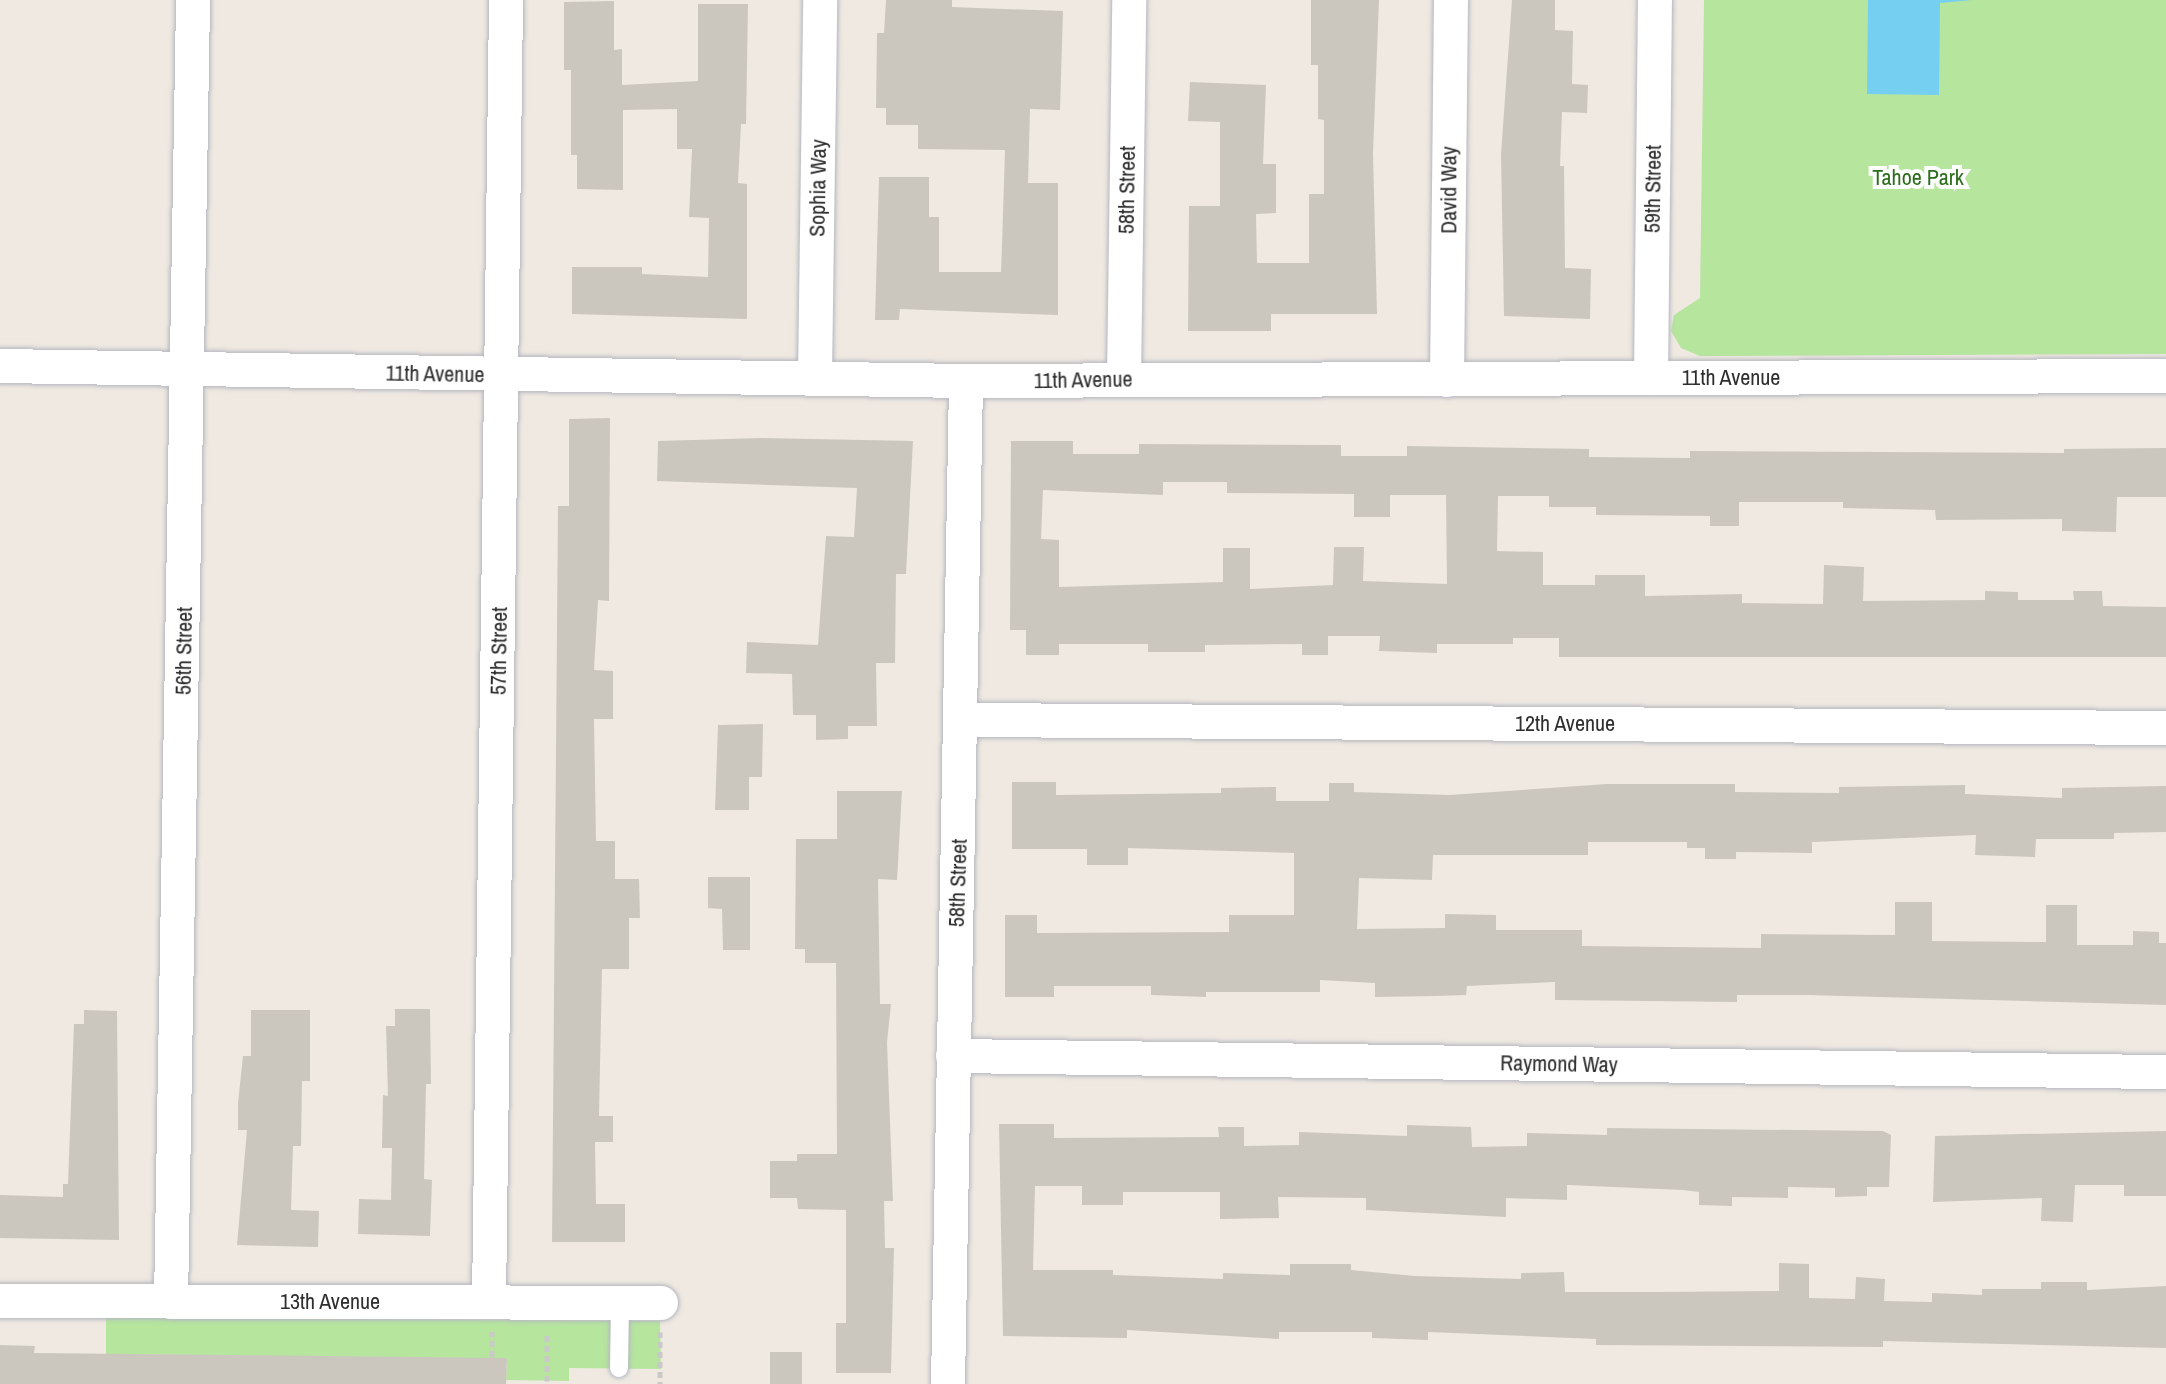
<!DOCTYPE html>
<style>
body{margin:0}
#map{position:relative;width:2166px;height:1384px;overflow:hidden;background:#efe9e1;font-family:"Archivo Narrow",sans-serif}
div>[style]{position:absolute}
.green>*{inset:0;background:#b6e59e}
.water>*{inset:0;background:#75cff0}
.building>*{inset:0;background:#cbc7bf;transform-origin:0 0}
.path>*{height:5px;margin-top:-2.5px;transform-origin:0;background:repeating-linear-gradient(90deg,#c9c9c9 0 6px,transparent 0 10px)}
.roads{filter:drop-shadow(0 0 2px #b4b7c1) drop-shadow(0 0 2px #b4b7c1)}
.service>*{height:18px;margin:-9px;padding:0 9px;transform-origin:9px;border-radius:9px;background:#fff}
.minor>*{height:34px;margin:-17px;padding:0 17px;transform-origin:17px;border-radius:17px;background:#fff}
span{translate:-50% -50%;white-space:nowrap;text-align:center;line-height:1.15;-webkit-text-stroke:8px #fff;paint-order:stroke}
.park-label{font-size:22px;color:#2c6e1b}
.street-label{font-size:22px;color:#2e2e2e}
</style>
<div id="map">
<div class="green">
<i style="clip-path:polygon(1704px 0,2166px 0,2166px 354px,1700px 356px,1681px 348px,1671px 331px,1674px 315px,1700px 298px)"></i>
<i style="clip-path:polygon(106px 1318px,660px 1321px,661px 1369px,569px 1368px,569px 1381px,506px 1380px,507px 1359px,106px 1354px)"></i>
</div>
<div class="water">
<i style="clip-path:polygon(1868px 0,1972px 0,1940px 3px,1939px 95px,1867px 94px)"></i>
</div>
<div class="building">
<i style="clip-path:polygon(886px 0,952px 0,952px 7px,1063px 11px,1060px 110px,1030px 109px,1028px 183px,1058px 183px,1058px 315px,900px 309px,899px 320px,875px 320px,879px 177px,929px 177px,929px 217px,939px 217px,939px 272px,1001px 272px,1002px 245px,1005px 150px,918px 149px,918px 125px,886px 125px,886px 108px,876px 108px,877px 33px,884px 33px)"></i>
<i style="clip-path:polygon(1311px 0,1379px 0,1373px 153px,1377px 314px,1271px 314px,1271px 331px,1188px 331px,1189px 206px,1220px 206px,1220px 122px,1188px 121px,1190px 82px,1266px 85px,1263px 164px,1276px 164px,1276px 213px,1256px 214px,1257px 263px,1309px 263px,1309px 194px,1324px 194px,1324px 120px,1318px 119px,1318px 65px,1311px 65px)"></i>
<i style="clip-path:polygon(1512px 0,1555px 0,1555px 30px,1573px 31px,1572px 84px,1588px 85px,1587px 113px,1562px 112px,1560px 166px,1564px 166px,1565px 268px,1591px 269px,1590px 319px,1504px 316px,1501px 154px)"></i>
<i style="clip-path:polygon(614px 1px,614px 50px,622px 49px,622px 85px,698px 81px,698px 4px,748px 4px,746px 124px,741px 124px,738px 183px,747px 184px,747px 319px,572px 314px,572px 267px,642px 267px,642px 274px,708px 277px,709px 218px,689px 217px,692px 149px,677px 149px,677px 109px,623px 110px,623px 190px,577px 189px,577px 155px,571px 155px,571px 70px,564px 70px,564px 2px)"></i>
<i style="clip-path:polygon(610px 418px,609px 601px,598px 600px,594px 670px,613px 671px,613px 719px,594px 719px,596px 841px,615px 841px,615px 879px,639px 879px,640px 918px,629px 918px,629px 969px,602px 969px,599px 1116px,613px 1116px,613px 1142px,595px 1142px,596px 1204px,625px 1204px,625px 1242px,552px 1242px,558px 506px,569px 506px,569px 419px)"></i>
<i style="clip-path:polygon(761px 438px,913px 441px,906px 574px,896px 574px,895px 663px,876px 663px,877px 726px,848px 726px,848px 739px,816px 740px,816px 715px,793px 715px,792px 674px,746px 673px,747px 642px,818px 645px,826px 536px,854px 537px,857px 488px,657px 481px,658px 441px)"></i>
<i style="clip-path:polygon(evenodd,1011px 441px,1073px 441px,1073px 454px,1139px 454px,1139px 444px,1341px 445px,1341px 456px,1407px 456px,1407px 446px,1589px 449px,1589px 457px,1690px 458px,1690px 451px,2064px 453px,2064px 449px,2166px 448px,2166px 497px,2117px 497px,2116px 532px,2062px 531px,2062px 519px,1936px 520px,1935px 510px,1843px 508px,1843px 502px,1739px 502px,1739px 526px,1710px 526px,1710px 516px,1596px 515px,1596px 507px,1549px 507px,1549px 496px,1498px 496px,1497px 551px,1543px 552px,1543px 585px,1595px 585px,1595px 575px,1645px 575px,1645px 596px,1742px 594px,1742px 603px,1823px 604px,1824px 565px,1864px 567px,1863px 601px,1985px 600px,1985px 591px,2018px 592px,2018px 600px,2074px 600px,2073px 591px,2102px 591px,2103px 606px,2166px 607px,2166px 657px,1559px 657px,1559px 638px,1513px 638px,1513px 644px,1437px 644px,1437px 653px,1379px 651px,1380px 636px,1328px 636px,1328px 655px,1302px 655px,1302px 644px,1205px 645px,1205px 652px,1148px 652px,1148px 644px,1059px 644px,1059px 655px,1026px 655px,1026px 630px,1010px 630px,1011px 441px,1163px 482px,1227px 482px,1227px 493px,1354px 494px,1354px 517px,1390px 517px,1390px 495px,1446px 495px,1447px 584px,1363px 581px,1364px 547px,1334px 547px,1333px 585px,1250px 589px,1250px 548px,1223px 548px,1223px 582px,1059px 587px,1059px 540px,1041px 539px,1043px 490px,1163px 495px,1163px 482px)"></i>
<i style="clip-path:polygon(763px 724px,762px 777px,749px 777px,749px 810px,715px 810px,718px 725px)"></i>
<i style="clip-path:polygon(1012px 782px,1056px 782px,1056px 795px,1221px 793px,1221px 788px,1276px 787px,1276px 801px,1329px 801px,1329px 783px,1354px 783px,1354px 792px,1449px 795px,1607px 784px,1735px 784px,1735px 792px,1839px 793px,1839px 787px,1965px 785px,1965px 794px,2062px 798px,2062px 788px,2166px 786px,2166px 832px,2114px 833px,2114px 839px,2036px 839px,2035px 857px,1975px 855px,1976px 835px,1812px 842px,1812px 853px,1736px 852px,1736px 859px,1705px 859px,1705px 848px,1687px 848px,1687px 842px,1588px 842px,1588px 855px,1433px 855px,1432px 880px,1359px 878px,1357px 929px,1445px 928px,1445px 914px,1496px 915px,1496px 930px,1582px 930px,1582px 946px,1761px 948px,1761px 934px,1895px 935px,1895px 902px,1932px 902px,1932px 941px,2046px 942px,2046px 905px,2077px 905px,2077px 945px,2133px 945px,2133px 931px,2159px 932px,2159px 943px,2166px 943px,2166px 1005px,1807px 995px,1737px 995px,1737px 1002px,1555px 1000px,1555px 982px,1467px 986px,1466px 995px,1435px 996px,1375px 997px,1375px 983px,1320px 980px,1320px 992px,1206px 992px,1206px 997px,1151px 995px,1151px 986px,1054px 986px,1054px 997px,1005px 997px,1005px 915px,1037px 915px,1037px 933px,1229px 932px,1229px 915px,1294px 915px,1294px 853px,1128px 848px,1128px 865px,1087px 865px,1087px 849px,1012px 849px)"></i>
<i style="clip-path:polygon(837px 791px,902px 791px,897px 880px,878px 879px,880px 1004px,891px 1004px,887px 1042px,893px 1201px,884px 1201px,885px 1248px,894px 1248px,891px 1373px,836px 1373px,836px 1323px,846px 1323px,846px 1210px,798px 1209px,797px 1198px,770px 1198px,770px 1161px,797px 1161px,797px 1154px,837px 1154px,836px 963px,805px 963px,805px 949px,795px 949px,796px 839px,837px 839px)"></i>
<i style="clip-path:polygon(708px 877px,750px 877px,750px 950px,723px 950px,722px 909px,708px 908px)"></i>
<i style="clip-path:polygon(395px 1009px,430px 1009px,431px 1084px,426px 1084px,424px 1179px,432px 1180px,430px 1236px,358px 1234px,359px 1199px,391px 1200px,392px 1148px,382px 1148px,383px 1095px,388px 1096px,386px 1026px,395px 1026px)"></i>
<i style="clip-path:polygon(84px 1010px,117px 1011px,119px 1240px,0 1238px,0 1195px,63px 1197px,63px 1184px,68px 1184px,74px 1024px,84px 1024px)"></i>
<i style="clip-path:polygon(251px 1010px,310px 1010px,310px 1081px,302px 1081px,301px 1146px,293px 1146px,291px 1210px,319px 1211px,318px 1247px,237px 1245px,247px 1130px,238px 1130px,238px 1103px,243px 1056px,251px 1056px)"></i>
<i style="clip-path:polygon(999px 1124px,1054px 1124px,1054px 1138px,1219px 1137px,1218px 1127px,1244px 1127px,1244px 1146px,1299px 1145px,1299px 1132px,1407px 1136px,1407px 1125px,1471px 1127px,1472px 1147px,1527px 1146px,1527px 1133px,1607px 1135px,1607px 1128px,1883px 1131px,1891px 1135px,1889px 1187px,1867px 1187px,1867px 1196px,1835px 1197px,1835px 1188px,1788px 1187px,1788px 1198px,1732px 1197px,1732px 1206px,1699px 1205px,1699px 1192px,1683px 1190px,1567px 1185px,1567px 1200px,1506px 1198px,1506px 1217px,1366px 1210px,1366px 1198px,1278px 1197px,1279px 1218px,1220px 1219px,1220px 1192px,1123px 1192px,1123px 1205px,1082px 1205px,1082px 1186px,1035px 1186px,1033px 1270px,1113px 1270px,1113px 1275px,1223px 1279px,1223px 1273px,1290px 1275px,1290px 1264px,1351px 1264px,1351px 1270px,1415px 1276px,1521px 1279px,1521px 1273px,1564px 1272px,1565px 1292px,1656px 1292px,1779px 1291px,1779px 1263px,1809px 1264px,1809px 1298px,1855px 1299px,1856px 1277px,1885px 1279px,1884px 1301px,1932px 1302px,1932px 1293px,1982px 1295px,1982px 1289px,2041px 1289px,2041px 1282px,2087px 1282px,2087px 1290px,2166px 1286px,2166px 1348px,1883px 1341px,1883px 1347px,1596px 1345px,1596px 1339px,1428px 1332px,1428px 1340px,1372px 1338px,1372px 1332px,1279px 1332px,1279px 1339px,1127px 1330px,1127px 1338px,1003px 1336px)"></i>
<i style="clip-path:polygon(2166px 1131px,2166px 1196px,2124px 1196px,2124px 1185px,2075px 1185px,2073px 1222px,2041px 1221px,2042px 1198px,1933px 1202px,1935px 1136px)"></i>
<i style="clip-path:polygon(0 1345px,35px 1346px,34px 1353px,507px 1358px,506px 1384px,0 1384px)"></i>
<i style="left:770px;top:1352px;width:32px;height:32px"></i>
</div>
<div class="path">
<i style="left:492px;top:1331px;width:27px;rotate:90deg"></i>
<i style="left:660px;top:1332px;width:52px;rotate:90deg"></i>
<i style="left:547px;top:1381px;width:49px;rotate:-90deg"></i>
</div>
<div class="roads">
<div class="service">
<i style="left:619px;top:1368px;width:65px;rotate:-89.1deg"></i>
</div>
<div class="minor">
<i style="left:0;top:366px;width:966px;rotate:0.89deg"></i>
<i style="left:966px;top:381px;width:1200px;rotate:-0.24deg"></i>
<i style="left:815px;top:376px;width:376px;rotate:-89.2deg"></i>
<i style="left:1651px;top:378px;width:378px;rotate:-89.4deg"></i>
<i style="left:1124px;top:379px;width:379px;rotate:-89.2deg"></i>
<i style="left:1447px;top:380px;width:380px;rotate:-89.4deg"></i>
<i style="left:964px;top:720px;width:1202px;rotate:0.38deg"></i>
<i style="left:953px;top:1056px;width:1213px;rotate:0.76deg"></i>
<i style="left:0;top:1301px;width:661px;rotate:0.17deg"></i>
<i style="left:171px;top:1302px;width:1302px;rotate:-89.03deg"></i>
<i style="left:489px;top:1302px;width:1302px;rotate:-89.25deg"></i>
<i style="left:948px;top:1384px;width:1003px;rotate:-88.97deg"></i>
</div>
</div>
<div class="park-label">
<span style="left:1918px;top:178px">Tahoe Park</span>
</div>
<div class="street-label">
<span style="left:818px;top:188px;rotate:-89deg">Sophia Way</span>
<span style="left:1653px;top:189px;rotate:-89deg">59th Street</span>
<span style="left:1127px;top:190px;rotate:-89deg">58th Street</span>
<span style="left:1449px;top:190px;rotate:-90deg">David Way</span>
<span style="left:435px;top:374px;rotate:1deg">11th Avenue</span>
<span style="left:1731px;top:378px">11th Avenue</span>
<span style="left:1083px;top:380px;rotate:-1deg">11th Avenue</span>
<span style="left:184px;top:651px;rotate:-89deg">56th Street</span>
<span style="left:499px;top:651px;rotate:-89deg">57th Street</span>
<span style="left:1565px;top:724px">12th Avenue</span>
<span style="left:958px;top:883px;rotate:-88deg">58th Street</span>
<span style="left:1559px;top:1064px;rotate:1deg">Raymond Way</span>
<span style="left:330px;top:1302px">13th Avenue</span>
</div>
</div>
